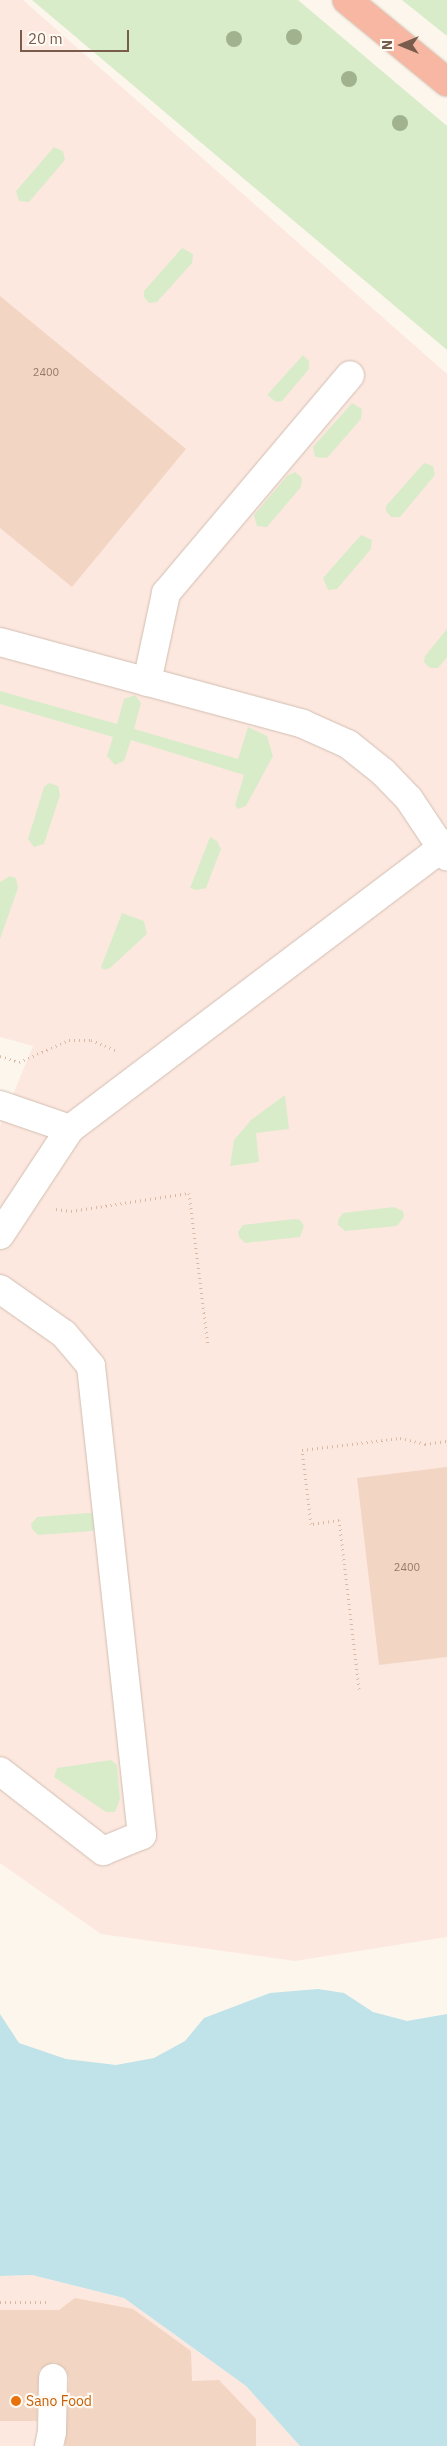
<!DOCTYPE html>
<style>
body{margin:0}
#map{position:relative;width:447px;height:2446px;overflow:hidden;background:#fdf6ec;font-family:"IBM Plex Sans",sans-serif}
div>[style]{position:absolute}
.commercial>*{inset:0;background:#fde8e0}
.green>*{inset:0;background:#d8ecc9}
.water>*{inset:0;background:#bfe3e8}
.building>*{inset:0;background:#f3d5c3}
.path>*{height:3px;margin-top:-1.5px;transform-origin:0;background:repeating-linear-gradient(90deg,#d9b8a5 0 1px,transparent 0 5px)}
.roads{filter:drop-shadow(0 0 1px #d1beb0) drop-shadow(0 0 1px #d1beb0)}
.minor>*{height:28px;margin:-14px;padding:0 14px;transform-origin:14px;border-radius:14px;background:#fff}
.highway>*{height:28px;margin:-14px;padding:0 14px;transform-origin:14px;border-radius:14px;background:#f7b7a3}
.trees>*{width:16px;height:16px;margin:-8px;border-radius:50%;background:#a0b28e}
.dots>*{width:14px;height:14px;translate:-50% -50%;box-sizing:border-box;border:2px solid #fffaf3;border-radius:50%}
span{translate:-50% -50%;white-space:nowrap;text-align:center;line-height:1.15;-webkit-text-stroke:4.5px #fffaf3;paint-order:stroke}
.number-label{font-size:11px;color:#987a6a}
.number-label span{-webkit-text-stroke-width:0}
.food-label{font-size:14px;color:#c56008}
.left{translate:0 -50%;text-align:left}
.north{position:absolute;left:377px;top:20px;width:50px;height:50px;-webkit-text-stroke:4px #fffaf3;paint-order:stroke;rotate:270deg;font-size:14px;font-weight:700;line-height:20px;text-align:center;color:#7a5c4d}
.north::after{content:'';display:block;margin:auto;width:18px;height:22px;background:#7a5c4d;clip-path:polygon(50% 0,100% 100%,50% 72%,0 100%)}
.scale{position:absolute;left:20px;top:30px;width:109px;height:22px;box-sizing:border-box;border:2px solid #7a5c4d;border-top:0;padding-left:6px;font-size:15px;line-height:18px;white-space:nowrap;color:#7a5c4d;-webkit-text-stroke:4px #fffaf3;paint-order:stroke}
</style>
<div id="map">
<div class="commercial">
<i style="clip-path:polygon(0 0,23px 0,447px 374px,447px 1937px,295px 1961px,101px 1934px,0 1863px,0 1126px,33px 1046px,0 1037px)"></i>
<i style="clip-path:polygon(32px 2275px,124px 2298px,246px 2386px,300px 2446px,0 2446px,0 2276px)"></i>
</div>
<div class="green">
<i style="clip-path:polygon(32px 0,298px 0,447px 126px,447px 350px)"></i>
<i style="clip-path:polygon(402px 0,447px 0,447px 36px)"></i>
<i style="clip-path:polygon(54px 147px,63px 151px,65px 160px,29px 202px,19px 201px,16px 191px)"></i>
<i style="clip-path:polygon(182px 248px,193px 254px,192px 263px,157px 302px,149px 303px,144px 297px,144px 291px)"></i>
<i style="clip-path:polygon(303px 355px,309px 361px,309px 369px,282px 401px,276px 402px,267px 395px)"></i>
<i style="clip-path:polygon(352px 403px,362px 409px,361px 419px,327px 458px,315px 457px,313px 447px)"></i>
<i style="clip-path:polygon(424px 463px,433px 466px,435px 475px,400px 517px,391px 517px,386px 511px,386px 506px)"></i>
<i style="clip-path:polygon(295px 472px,302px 478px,301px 487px,267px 527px,257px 526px,254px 515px,287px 476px)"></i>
<i style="clip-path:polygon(361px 535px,372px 540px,371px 549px,337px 589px,328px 590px,323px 578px)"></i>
<i style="clip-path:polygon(447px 629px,447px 657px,438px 668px,430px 668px,424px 662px,425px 656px)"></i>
<i style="clip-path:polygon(0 691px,117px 724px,124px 699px,135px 695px,141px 703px,134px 729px,238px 759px,248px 727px,267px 736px,273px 756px,246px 806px,238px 809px,235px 805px,244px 775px,131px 740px,124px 761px,115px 765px,107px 756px,113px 737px,0 704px)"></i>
<i style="clip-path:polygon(49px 783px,58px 786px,60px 795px,44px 844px,34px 847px,28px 839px,44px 787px)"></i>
<i style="clip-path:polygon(210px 837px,217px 841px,221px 849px,206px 888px,196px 890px,190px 888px)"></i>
<i style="clip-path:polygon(10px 876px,16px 878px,18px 888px,0 939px,0 882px)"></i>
<i style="clip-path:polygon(122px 913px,144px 921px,147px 934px,110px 968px,104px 970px,101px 967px)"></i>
<i style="clip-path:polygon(285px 1095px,289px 1129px,256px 1133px,259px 1162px,230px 1166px,234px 1140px,251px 1120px)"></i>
<i style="clip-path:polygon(394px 1207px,403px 1211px,404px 1217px,397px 1226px,345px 1231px,338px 1225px,338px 1220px,343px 1213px)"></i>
<i style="clip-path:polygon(294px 1219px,300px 1220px,304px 1226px,300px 1237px,245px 1243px,239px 1237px,238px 1232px,243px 1225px)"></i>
<i style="clip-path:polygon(88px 1513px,94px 1514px,95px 1529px,92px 1531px,38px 1535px,32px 1529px,31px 1524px,37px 1517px)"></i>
<i style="clip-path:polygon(111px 1760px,117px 1765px,120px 1799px,115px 1812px,106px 1812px,54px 1777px,57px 1768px)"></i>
</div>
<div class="water">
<i style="clip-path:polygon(318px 1989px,344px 1993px,373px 2012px,407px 2021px,447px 2014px,447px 2446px,300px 2446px,246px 2386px,124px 2298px,32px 2275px,0 2276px,0 2014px,19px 2043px,66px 2059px,116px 2065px,154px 2058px,185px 2041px,204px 2018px,270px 1993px)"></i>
</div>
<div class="building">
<i style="clip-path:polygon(0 296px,186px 449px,72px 587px,0 528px)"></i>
<i style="clip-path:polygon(447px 1467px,447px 1657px,379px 1665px,357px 1478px)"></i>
<i style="clip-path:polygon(75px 2298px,133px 2309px,191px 2351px,192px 2381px,219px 2380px,256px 2419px,256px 2446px,65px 2446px,69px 2378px,66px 2370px,54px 2362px,39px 2370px,37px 2421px,0 2421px,0 2310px,59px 2310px)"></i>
</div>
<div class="path">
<i style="left:0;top:1056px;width:20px;rotate:18deg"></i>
<i style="left:19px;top:1062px;width:55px;rotate:-23.7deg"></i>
<i style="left:69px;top:1040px;width:22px"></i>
<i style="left:91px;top:1040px;width:29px;rotate:22deg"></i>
<i style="left:56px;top:1209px;width:15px;rotate:8deg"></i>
<i style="left:71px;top:1211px;width:119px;rotate:-8.7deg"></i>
<i style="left:189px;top:1193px;width:153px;rotate:82.9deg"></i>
<i style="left:359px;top:1689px;width:170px;rotate:-96.7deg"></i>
<i style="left:339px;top:1520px;width:28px;rotate:172deg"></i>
<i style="left:311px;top:1524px;width:75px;rotate:-96.9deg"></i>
<i style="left:302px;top:1450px;width:99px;rotate:-7deg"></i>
<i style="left:400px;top:1438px;width:26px;rotate:13deg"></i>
<i style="left:425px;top:1444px;width:22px;rotate:-8deg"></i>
<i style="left:0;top:2302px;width:49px"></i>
</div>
<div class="roads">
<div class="minor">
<i style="left:0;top:642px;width:314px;rotate:15.1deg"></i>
<i style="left:303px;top:724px;width:49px;rotate:24deg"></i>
<i style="left:348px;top:744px;width:45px;rotate:38.7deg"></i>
<i style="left:383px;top:772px;width:37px;rotate:46deg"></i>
<i style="left:409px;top:799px;width:69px;rotate:56.3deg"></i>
<i style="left:147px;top:682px;width:91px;rotate:-77.9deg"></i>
<i style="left:166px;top:593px;width:285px;rotate:-49.8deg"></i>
<i style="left:0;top:1105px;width:74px;rotate:18.9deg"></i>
<i style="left:0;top:1235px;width:127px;rotate:-56.6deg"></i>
<i style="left:70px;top:1129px;width:473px;rotate:-37.1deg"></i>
<i style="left:0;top:1289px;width:78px;rotate:35.1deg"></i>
<i style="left:64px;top:1334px;width:42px;rotate:49.8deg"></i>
<i style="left:91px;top:1366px;width:472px;rotate:83.8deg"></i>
<i style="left:142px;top:1835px;width:42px;rotate:157.7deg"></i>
<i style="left:103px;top:1851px;width:130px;rotate:-142.2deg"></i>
<i style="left:49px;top:2446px;width:14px;rotate:-78deg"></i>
<i style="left:52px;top:2432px;width:54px;rotate:-88.9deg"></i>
</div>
<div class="highway">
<i style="left:347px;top:0;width:129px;rotate:39.4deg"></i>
</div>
</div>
<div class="trees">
<i style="left:294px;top:37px"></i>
<i style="left:234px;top:39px"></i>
<i style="left:349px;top:79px"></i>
<i style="left:400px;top:123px"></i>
</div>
<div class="dots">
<i style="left:16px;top:2401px;background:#e8710a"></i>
</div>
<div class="number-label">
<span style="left:46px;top:372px">2400</span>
<span style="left:407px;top:1567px">2400</span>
</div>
<div class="food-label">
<span class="left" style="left:26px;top:2401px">Sano Food</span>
</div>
<div class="north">N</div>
<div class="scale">20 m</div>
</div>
